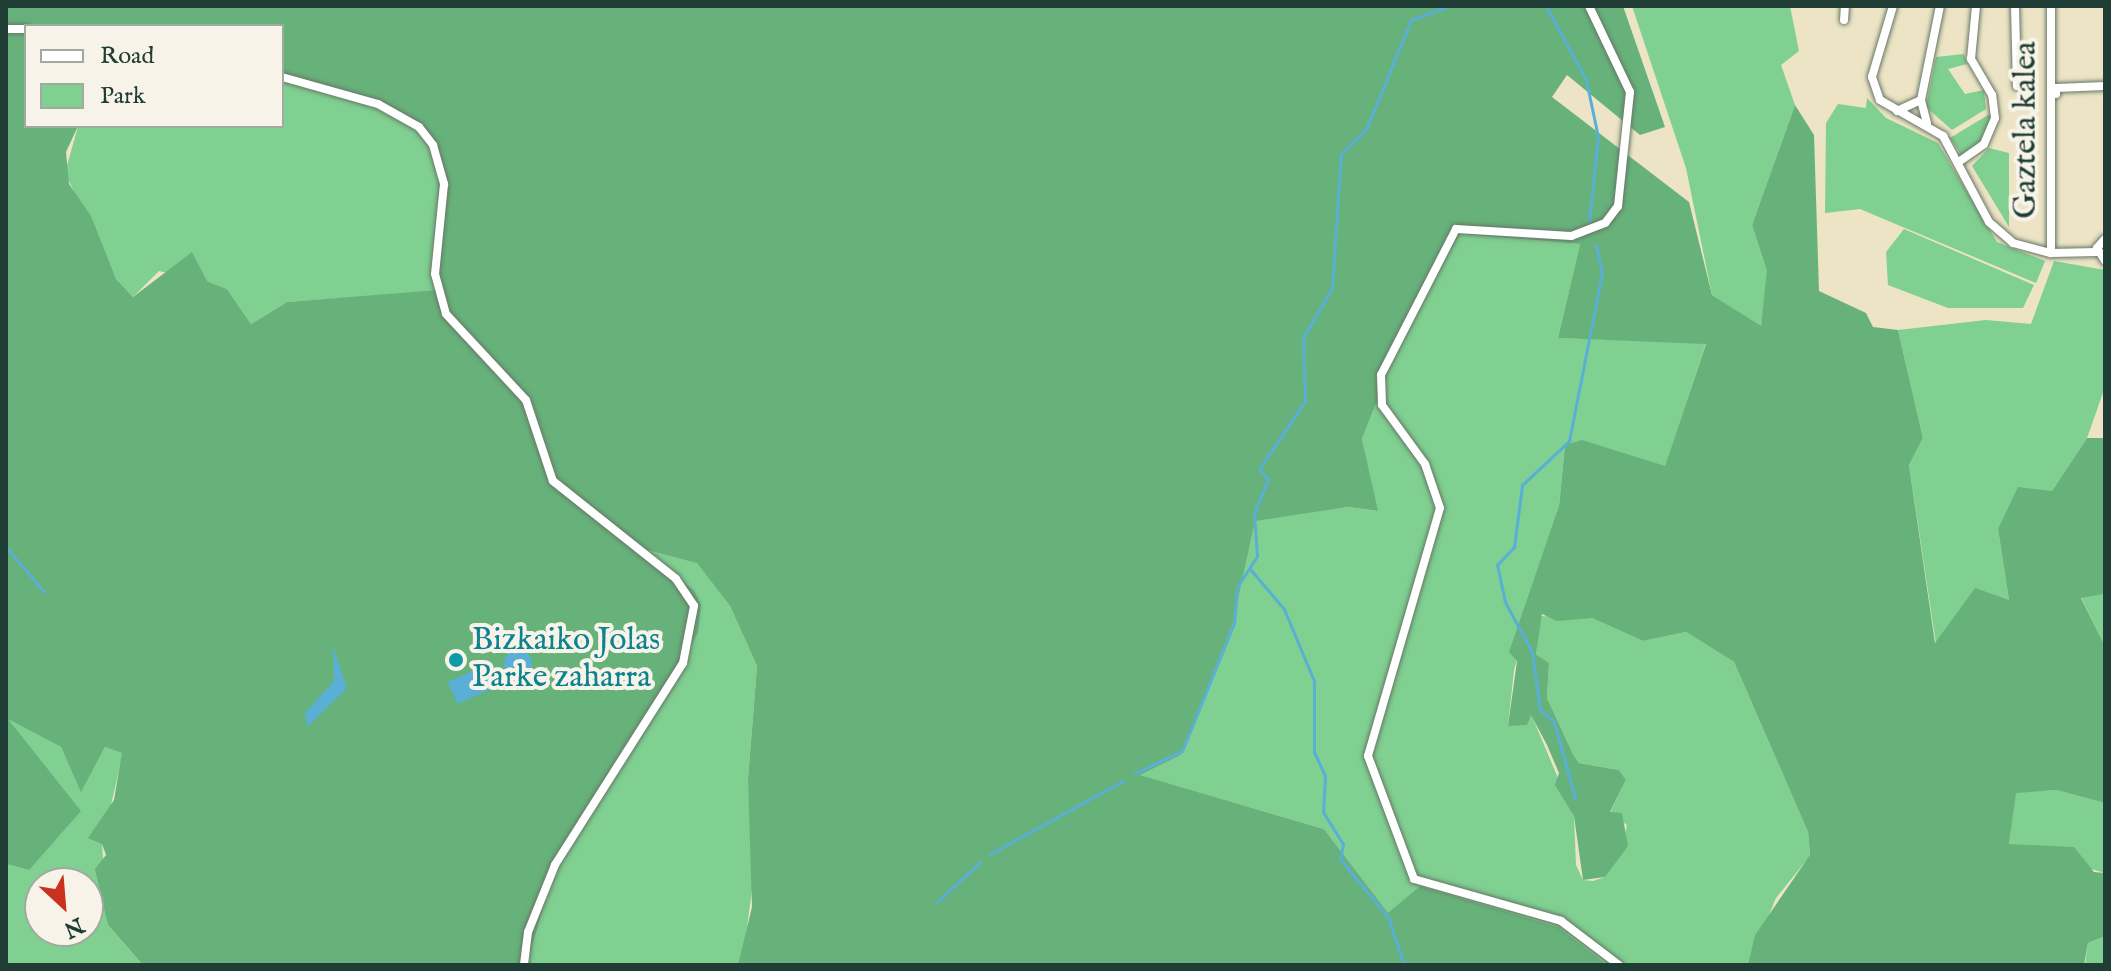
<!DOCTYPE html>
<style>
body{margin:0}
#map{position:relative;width:2111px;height:971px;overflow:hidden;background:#ece4c5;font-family:"IM FELL English",serif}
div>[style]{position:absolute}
.green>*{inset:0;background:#7fd091}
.forest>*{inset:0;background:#67b27b}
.water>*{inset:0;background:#59afd6;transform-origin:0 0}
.round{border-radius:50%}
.stream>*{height:3px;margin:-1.5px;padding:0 1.5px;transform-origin:1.5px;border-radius:1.5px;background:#59afd6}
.roads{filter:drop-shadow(0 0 2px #677767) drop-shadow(0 0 2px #677767)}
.street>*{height:8px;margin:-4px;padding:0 4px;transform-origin:4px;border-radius:4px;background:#fff}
.dots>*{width:22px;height:22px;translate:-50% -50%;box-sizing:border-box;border:4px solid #f7f3e8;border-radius:50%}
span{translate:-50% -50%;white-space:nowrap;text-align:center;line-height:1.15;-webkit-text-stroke:8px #f7f3e8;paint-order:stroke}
.street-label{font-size:32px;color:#1f3d34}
.culture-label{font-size:32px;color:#0d838f}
.left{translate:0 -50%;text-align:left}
.frame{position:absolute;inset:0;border:8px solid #1f3d34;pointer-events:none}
.legend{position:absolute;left:24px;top:24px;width:260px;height:104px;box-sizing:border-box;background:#f7f3e8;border:2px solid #a1aaa0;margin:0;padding:10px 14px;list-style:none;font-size:24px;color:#1f3d34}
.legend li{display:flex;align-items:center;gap:16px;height:40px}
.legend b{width:40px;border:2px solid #a1aaa0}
.north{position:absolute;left:24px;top:867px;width:80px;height:80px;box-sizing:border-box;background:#f7f3e8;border:2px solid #a1aaa0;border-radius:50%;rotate:154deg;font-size:22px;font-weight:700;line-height:32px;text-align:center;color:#1f3d34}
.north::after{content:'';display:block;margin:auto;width:28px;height:36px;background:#c8321e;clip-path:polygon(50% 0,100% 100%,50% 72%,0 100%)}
</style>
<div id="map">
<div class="green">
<i style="clip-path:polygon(1632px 6px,1790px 6px,1799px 51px,1781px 65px,1795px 105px,1752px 225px,1768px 270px,1761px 327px,1712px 295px,1686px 168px)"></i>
<i style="clip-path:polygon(1964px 54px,1967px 64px,1948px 69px,1965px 94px,1984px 90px,1986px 109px,1952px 130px,1926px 107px,1936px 57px)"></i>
<i style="clip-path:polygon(282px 80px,395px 112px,427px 140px,438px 179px,440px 291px,287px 302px,251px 324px,227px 289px,207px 281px,159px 271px,133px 297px,116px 279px,65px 173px,78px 126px,282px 126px)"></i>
<i style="clip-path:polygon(1867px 98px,1886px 118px,1938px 143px,1997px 242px,2045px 261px,2036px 283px,1860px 209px,1825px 213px,1826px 123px,1838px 104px,1866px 108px)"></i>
<i style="clip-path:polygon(1993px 112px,1987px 138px,1962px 156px,1950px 138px)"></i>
<i style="clip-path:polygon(1989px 148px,2009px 153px,2009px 227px,1972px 166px)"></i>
<i style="clip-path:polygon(1904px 229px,2034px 285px,2023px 308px,1948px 308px,1888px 285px,1886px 252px)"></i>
<i style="clip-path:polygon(1460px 234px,1580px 244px,1558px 338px,1706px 343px,1665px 467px,1565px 445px,1559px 506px,1514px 670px,1508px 726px,1531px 714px,1574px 816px,1576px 865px,1583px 880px,1593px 881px,1605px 877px,1624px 839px,1627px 825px,1610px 813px,1626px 780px,1619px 770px,1579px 763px,1573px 754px,1547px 698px,1549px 663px,1536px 654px,1539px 616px,1592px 618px,1643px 641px,1686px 632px,1734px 662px,1808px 832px,1810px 856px,1776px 898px,1748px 965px,1607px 965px,1558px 927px,1420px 886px,1388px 914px,1324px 829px,1139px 775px,1181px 755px,1233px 623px,1255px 520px,1348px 507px,1377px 511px,1362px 439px,1407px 325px)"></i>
<i style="clip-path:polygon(2054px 261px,2105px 270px,2105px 387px,2087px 438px,2052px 491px,1998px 529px,2009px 600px,1936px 644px,1909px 465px,1923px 438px,1898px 330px,1986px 320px,2031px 324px)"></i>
<i style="clip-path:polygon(636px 548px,697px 562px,730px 606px,757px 666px,748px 779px,754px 875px,743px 957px,738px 965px,527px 965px,556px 863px,694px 590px)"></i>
<i style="clip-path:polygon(2105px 594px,2105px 646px,2081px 597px)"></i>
<i style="clip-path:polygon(evenodd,7px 718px,61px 747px,81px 790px,105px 747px,123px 753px,102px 844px,108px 925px,143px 965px,6px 965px,6px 864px,29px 870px,17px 736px,7px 718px,40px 883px,88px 883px,88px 931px,40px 931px,40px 883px)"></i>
<i style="clip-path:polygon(2056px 790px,2105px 803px,2105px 873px,2009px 845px,2015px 792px)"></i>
<i style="clip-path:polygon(2105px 936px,2105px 965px,2085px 965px,2088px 943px)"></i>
</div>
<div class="forest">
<i style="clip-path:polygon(evenodd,6px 6px,1623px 6px,1665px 127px,1640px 135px,1567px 75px,1552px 97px,1689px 202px,1712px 295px,1761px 326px,1767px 270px,1752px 225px,1795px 105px,1814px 135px,1819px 291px,1866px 313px,1873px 327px,1898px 330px,1923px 438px,1909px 465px,1935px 643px,1975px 588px,2009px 600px,1998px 529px,2018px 487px,2052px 491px,2087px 438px,2105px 438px,2105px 594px,2081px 598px,2105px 646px,2105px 803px,2056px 790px,2016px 793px,2009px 844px,2074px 847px,2094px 872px,2105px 873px,2105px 936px,2088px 943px,2084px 965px,1748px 965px,1755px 935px,1810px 855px,1808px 832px,1734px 662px,1686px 632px,1643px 641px,1592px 618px,1557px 621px,1542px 614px,1536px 654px,1549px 663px,1547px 698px,1573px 754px,1579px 763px,1619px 770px,1626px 780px,1610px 812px,1622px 813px,1628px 846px,1605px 877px,1583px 880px,1574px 816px,1555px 785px,1559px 773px,1547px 745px,1531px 715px,1527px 725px,1508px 726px,1517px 661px,1509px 652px,1559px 506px,1565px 445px,1582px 440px,1665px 466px,1706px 344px,1558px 338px,1580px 244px,1460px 234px,1407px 325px,1362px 439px,1378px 511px,1348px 507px,1255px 521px,1233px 623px,1181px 755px,1140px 775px,1324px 829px,1388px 913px,1420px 886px,1558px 927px,1607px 965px,738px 965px,752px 907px,748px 779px,757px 666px,730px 606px,697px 563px,639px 548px,694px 590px,701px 605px,698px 633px,556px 863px,527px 965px,143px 965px,108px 925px,95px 869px,106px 855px,102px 844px,88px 838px,114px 800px,122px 753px,105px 747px,81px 792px,61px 747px,8px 719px,81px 811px,29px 870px,6px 864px,6px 6px,26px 26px,282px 26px,282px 80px,395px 112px,427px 140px,438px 179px,439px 290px,287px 302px,251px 324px,227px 289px,207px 281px,192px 252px,133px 297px,116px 279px,91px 216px,69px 184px,66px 152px,78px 126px,26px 126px,26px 26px)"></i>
</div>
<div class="water">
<i style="clip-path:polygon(333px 646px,347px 688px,307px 727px,305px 713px,334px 681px)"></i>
<i class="round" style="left:504px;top:650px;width:28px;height:28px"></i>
<i style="left:488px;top:664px;width:24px;height:44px;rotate:66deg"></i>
</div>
<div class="stream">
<i style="left:1546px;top:6px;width:84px;rotate:61.6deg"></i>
<i style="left:1586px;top:80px;width:58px;rotate:78.1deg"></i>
<i style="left:1598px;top:137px;width:84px;rotate:96.1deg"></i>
<i style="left:6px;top:547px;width:59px;rotate:49.8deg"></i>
<i style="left:1251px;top:570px;width:51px;rotate:49.8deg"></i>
<i style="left:1284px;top:609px;width:78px;rotate:67.4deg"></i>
<i style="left:1314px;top:681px;width:71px;rotate:90deg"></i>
<i style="left:1314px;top:752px;width:26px;rotate:65deg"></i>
<i style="left:1325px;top:776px;width:36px;rotate:93deg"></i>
<i style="left:1323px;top:812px;width:38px;rotate:58deg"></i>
<i style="left:1343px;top:844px;width:15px;rotate:101deg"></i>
<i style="left:1340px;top:859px;width:74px;rotate:50.5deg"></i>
<i style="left:1135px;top:773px;width:52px;rotate:-25.1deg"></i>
<i style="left:1182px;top:751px;width:138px;rotate:-67.9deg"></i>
<i style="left:1234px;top:623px;width:36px;rotate:-85deg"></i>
<i style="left:1237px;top:587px;width:37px;rotate:-57deg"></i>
<i style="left:1257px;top:556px;width:42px;rotate:-94.1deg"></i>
<i style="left:1254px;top:514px;width:38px;rotate:-68deg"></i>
<i style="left:1268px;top:479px;width:13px;rotate:-132deg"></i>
<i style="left:1259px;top:469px;width:82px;rotate:-55.9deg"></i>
<i style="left:1305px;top:401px;width:63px;rotate:-91.8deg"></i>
<i style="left:1303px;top:338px;width:58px;rotate:-59.9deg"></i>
<i style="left:1332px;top:288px;width:134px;rotate:-86.2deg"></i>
<i style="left:1341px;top:154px;width:35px;rotate:-44deg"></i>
<i style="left:1366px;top:130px;width:119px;rotate:-67.8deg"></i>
<i style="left:1411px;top:20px;width:40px;rotate:-20.2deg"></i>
<i style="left:1575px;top:798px;width:79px;rotate:-105.4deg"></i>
<i style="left:1554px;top:722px;width:18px;rotate:-139deg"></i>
<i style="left:1540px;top:710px;width:59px;rotate:-97.9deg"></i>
<i style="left:1532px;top:652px;width:57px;rotate:-118.4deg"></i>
<i style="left:1505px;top:602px;width:38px;rotate:-102deg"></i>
<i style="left:1497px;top:565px;width:25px;rotate:-47deg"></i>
<i style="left:1514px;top:547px;width:63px;rotate:-82.6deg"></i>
<i style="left:1522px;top:485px;width:64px;rotate:-43.1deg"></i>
<i style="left:1569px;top:441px;width:171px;rotate:-78.9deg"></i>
<i style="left:1602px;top:273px;width:29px;rotate:-102deg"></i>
<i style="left:990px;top:854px;width:152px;rotate:-28.8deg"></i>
<i style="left:937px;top:902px;width:59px;rotate:-42.9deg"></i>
<i style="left:1388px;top:917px;width:51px;rotate:71.6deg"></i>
</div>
<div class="roads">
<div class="street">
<i style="left:1589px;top:6px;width:95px;rotate:64.5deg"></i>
<i style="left:1630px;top:92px;width:115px;rotate:96deg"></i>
<i style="left:1618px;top:206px;width:21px;rotate:127deg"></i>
<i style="left:1605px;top:223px;width:36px;rotate:159deg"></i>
<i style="left:1571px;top:236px;width:115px;rotate:-176.5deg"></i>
<i style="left:1456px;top:229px;width:164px;rotate:117.2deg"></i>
<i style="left:1381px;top:375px;width:30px;rotate:88deg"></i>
<i style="left:1382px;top:405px;width:73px;rotate:53.9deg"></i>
<i style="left:1425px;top:464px;width:46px;rotate:71.2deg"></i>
<i style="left:1440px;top:508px;width:258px;rotate:106.2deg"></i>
<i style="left:1368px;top:756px;width:131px;rotate:69.5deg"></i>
<i style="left:1414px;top:879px;width:153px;rotate:15.9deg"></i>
<i style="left:1561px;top:921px;width:73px;rotate:37.2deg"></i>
<i style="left:1893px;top:6px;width:74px;rotate:106.5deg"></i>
<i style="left:1872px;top:77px;width:24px;rotate:71deg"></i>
<i style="left:1880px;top:100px;width:73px;rotate:29.7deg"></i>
<i style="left:1943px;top:136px;width:98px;rotate:61.9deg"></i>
<i style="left:1989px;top:222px;width:32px;rotate:41deg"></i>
<i style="left:2013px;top:243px;width:39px;rotate:15deg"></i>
<i style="left:2051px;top:253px;width:46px;rotate:-1.2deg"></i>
<i style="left:2015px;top:6px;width:80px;rotate:88.6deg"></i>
<i style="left:1844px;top:20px;width:14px;rotate:-86deg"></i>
<i style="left:6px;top:29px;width:20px"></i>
<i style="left:282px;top:77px;width:100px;rotate:15.7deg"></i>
<i style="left:378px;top:104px;width:47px;rotate:29.3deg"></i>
<i style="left:419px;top:127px;width:23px;rotate:52deg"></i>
<i style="left:433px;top:145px;width:41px;rotate:74.2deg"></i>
<i style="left:444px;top:184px;width:90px;rotate:95.7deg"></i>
<i style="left:435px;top:274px;width:41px;rotate:74.6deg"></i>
<i style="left:446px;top:314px;width:117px;rotate:47.1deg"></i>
<i style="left:526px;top:400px;width:85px;rotate:71.6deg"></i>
<i style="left:553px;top:481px;width:157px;rotate:38.5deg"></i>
<i style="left:676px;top:579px;width:32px;rotate:56deg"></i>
<i style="left:694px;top:606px;width:58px;rotate:100.9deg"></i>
<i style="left:683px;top:663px;width:239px;rotate:122.4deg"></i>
<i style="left:555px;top:865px;width:72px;rotate:111.9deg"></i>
<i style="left:528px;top:932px;width:33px;rotate:97deg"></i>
<i style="left:2056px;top:94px;width:6px;rotate:-90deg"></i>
<i style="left:2056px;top:88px;width:49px;rotate:-2.3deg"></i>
<i style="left:1897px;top:111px;width:26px;rotate:-25deg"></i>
<i style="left:1927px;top:123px;width:24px;rotate:-105deg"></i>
<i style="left:1921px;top:100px;width:96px;rotate:-78.6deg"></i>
<i style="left:1960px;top:161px;width:29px;rotate:-35deg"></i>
<i style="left:1984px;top:144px;width:28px;rotate:-67deg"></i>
<i style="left:1995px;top:118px;width:23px;rotate:-97deg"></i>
<i style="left:1992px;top:95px;width:42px;rotate:-120.3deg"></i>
<i style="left:1971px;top:59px;width:53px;rotate:-84.6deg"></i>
<i style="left:2105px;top:239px;width:12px;rotate:132deg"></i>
<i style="left:2097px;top:248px;width:15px;rotate:58deg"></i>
<i style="left:2051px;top:253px;width:247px;rotate:-90deg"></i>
</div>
</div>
<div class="dots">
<i style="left:456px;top:660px;background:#0f9aa8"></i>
</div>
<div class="street-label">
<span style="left:2027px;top:130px;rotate:-90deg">Gaztela kalea</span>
</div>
<div class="culture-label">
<span class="left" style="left:472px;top:660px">Bizkaiko Jolas<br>Parke zaharra</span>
</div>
<div class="frame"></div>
<ul class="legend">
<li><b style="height:10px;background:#fff"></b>Road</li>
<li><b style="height:22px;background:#7fd091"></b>Park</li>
</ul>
<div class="north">N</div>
</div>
